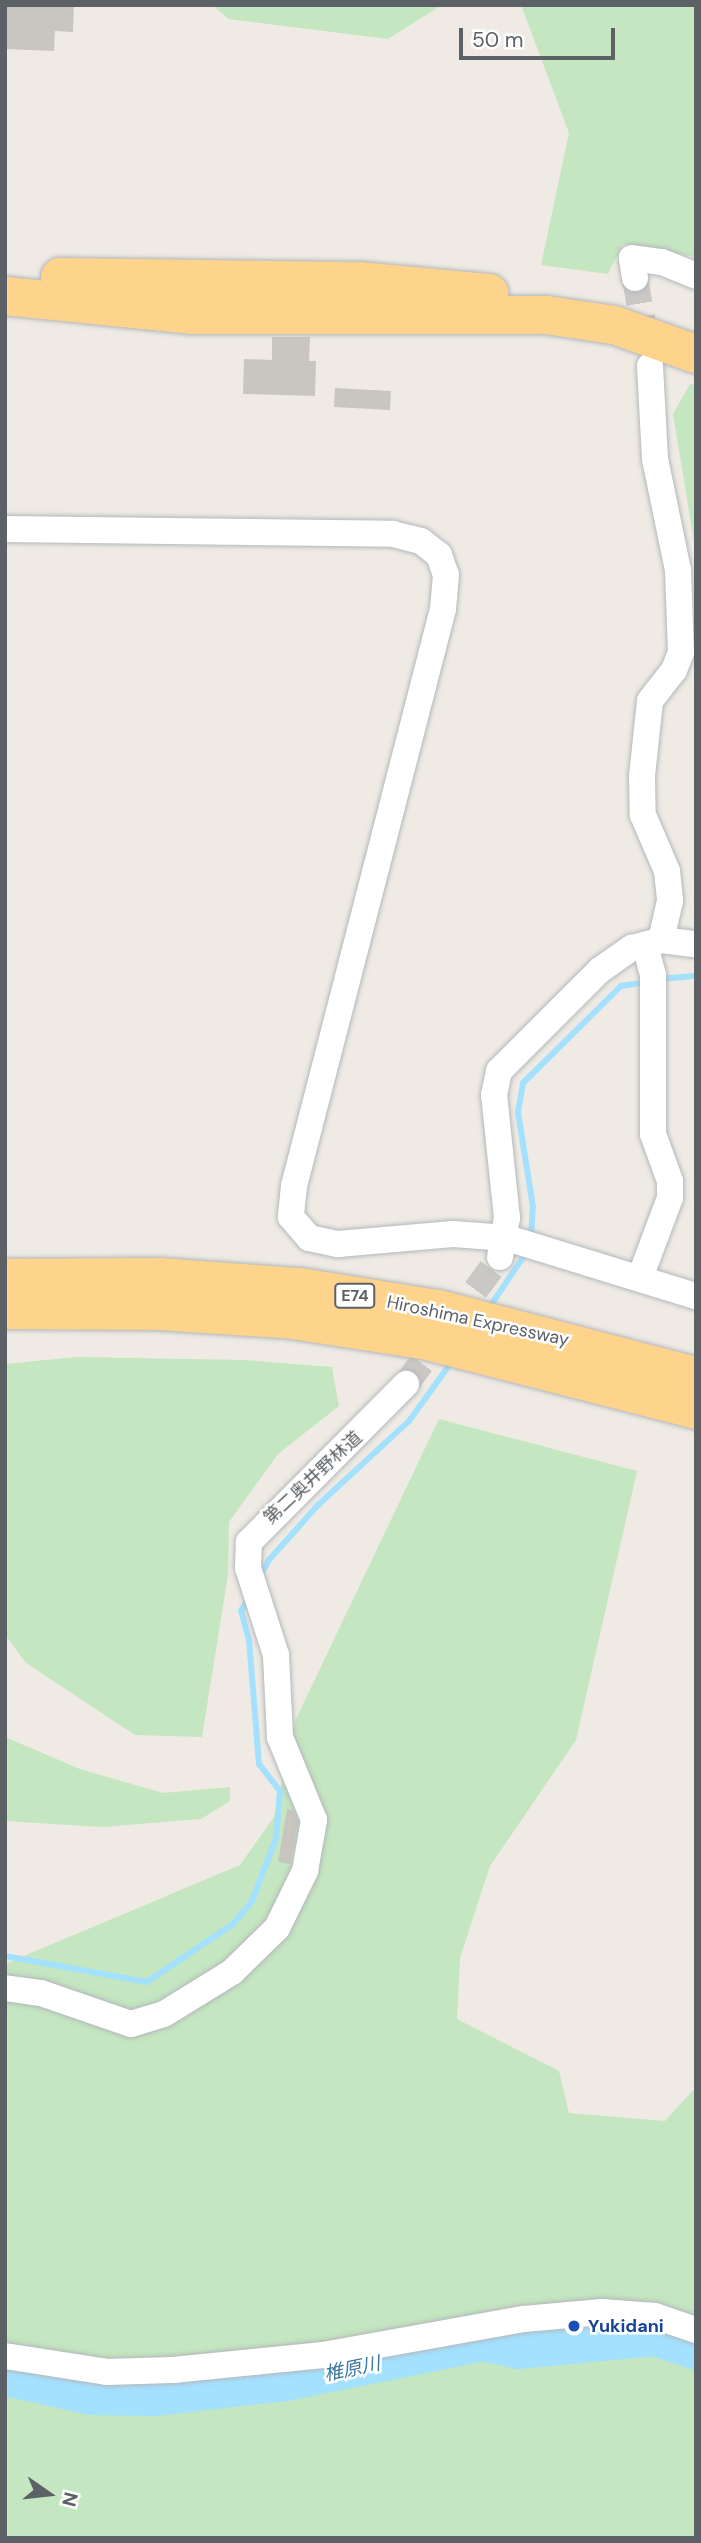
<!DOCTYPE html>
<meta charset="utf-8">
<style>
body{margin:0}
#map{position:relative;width:701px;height:2543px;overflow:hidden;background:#efebe4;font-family:"DM Sans","Noto Sans JP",sans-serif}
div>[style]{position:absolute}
.green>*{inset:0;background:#c4e6c0}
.stream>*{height:6px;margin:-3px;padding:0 3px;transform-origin:3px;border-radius:3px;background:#a3e1ff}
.river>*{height:37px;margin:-18.5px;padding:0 18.5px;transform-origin:18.5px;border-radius:18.5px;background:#a3e1ff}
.building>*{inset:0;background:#c9c6c0;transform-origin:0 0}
.minor-tunnel>*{height:26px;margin-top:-13px;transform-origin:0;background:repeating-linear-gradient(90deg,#cac8c4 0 26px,transparent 0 39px)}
.roads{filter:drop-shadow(0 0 2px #b4b7bb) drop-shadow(0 0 2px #b4b7bb)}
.minor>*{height:26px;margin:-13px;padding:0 13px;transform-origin:13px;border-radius:13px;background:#fff}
.highway>*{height:38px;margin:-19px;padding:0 19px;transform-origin:19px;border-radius:19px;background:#fed48c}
.dots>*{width:19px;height:19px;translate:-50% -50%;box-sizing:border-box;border:4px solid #fff;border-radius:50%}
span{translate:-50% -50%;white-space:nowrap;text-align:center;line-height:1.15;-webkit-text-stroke:5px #fff;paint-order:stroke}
.shield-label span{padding:2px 5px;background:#fff;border:2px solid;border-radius:5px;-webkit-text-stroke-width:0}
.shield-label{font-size:16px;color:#5c6165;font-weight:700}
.street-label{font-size:18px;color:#5c6165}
.transit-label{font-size:18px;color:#164399;font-weight:700}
.left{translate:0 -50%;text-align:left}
.water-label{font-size:19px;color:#3a77a1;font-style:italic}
.frame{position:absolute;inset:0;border:7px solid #5c6165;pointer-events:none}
.north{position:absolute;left:14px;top:2459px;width:70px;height:70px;-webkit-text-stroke:5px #fff;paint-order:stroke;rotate:104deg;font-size:19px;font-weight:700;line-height:28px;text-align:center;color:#5c6165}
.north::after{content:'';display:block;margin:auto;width:24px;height:32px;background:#5c6165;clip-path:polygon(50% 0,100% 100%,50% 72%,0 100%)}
.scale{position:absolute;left:459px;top:28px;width:156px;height:32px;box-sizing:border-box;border:4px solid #5c6165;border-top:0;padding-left:9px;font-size:21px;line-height:24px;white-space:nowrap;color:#5c6165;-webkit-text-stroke:5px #fff;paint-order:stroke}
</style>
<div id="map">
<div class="green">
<i style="clip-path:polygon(212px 5px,442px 5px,388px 39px,229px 19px)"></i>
<i style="clip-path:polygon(521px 5px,696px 5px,696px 257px,623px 244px,608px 274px,541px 265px,569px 133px)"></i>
<i style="clip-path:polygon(690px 384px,696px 385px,696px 554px,673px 414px)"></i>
<i style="clip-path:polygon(76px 1357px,244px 1360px,332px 1367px,339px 1406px,278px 1454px,229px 1522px,228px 1575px,202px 1737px,135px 1735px,26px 1663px,5px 1635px,5px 1364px)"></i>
<i style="clip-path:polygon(439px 1419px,637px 1471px,576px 1740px,490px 1866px,460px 1958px,457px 2019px,559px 2071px,569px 2113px,665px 2121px,696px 2087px,696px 2538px,5px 2538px,5px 1964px,240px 1865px,274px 1817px,296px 1719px)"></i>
<i style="clip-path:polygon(5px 1737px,80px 1769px,163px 1793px,230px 1787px,230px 1801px,201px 1819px,102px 1827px,5px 1821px)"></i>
</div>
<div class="stream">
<i style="left:660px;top:979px;width:36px;rotate:-5deg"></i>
<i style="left:531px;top:1240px;width:33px;rotate:-87deg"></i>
<i style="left:533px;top:1207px;width:96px;rotate:-99deg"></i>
<i style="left:518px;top:1112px;width:29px;rotate:-80deg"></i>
<i style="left:523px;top:1083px;width:138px;rotate:-44.7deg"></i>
<i style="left:621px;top:986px;width:25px;rotate:-9deg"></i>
<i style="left:489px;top:1308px;width:70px;rotate:-56.1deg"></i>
<i style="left:259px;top:1578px;width:21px;rotate:-61deg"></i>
<i style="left:269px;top:1560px;width:74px;rotate:-48.3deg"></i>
<i style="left:318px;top:1505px;width:124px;rotate:-42.7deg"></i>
<i style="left:409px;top:1421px;width:75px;rotate:-54.2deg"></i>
<i style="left:5px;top:1956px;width:144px;rotate:10.4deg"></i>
<i style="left:147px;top:1982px;width:104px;rotate:-34deg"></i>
<i style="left:233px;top:1924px;width:30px;rotate:-50deg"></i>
<i style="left:252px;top:1901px;width:67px;rotate:-69.1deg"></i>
<i style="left:276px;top:1838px;width:47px;rotate:-85.1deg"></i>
<i style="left:280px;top:1791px;width:34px;rotate:-128deg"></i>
<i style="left:259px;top:1764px;width:124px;rotate:-94.6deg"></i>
<i style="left:249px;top:1640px;width:30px;rotate:-105deg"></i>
<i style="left:241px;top:1611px;width:16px;rotate:-60deg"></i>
</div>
<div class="river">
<i style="left:5px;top:2377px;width:87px;rotate:12.6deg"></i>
<i style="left:90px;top:2396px;width:64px;rotate:0.9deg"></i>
<i style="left:154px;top:2397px;width:132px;rotate:-6.5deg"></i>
<i style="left:285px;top:2382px;width:202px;rotate:-11.4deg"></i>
<i style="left:483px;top:2342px;width:36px;rotate:13deg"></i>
<i style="left:518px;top:2350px;width:136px;rotate:-5.5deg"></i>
<i style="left:653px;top:2337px;width:45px;rotate:18deg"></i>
</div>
<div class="building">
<i style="clip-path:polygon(5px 5px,74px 5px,73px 32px,55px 31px,54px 51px,5px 49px)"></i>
<i style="clip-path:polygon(272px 337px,310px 337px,309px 361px,316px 361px,315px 396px,243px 394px,244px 359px,272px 360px)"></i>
<i style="left:335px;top:388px;width:56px;height:19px;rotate:3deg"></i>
<i style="clip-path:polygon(287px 1809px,293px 1810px,298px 1822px,290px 1864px,278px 1862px)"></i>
</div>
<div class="minor-tunnel">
<i style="left:635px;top:278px;width:70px;rotate:80.1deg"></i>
<i style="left:406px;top:1384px;width:158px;rotate:-53.5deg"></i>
</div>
<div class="roads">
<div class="minor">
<i style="left:635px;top:278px;width:20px;rotate:-99deg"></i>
<i style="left:632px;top:258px;width:30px;rotate:8deg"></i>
<i style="left:662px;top:262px;width:37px;rotate:22deg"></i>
<i style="left:650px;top:366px;width:93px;rotate:86.9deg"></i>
<i style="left:655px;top:459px;width:113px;rotate:78.3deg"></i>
<i style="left:678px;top:570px;width:82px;rotate:87.9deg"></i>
<i style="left:681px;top:652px;width:19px;rotate:111deg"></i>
<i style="left:674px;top:670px;width:39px;rotate:128deg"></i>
<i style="left:650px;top:701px;width:75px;rotate:96.1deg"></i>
<i style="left:642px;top:776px;width:39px;rotate:89deg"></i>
<i style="left:643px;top:815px;width:61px;rotate:66.8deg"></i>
<i style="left:667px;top:871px;width:30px;rotate:84deg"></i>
<i style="left:670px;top:901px;width:40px;rotate:103deg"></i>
<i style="left:5px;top:529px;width:388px;rotate:0.7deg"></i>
<i style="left:393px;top:534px;width:29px;rotate:14deg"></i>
<i style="left:421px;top:541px;width:23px;rotate:38deg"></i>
<i style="left:439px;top:555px;width:21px;rotate:71deg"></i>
<i style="left:446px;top:575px;width:34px;rotate:95deg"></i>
<i style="left:443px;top:609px;width:596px;rotate:104.48deg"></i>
<i style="left:294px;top:1186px;width:31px;rotate:96deg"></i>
<i style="left:291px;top:1217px;width:28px;rotate:49deg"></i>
<i style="left:309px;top:1238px;width:30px;rotate:12deg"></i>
<i style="left:338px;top:1244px;width:115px;rotate:-5deg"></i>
<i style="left:453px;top:1234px;width:54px;rotate:4.2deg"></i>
<i style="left:507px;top:1238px;width:198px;rotate:17.1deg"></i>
<i style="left:500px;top:1257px;width:40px;rotate:-80deg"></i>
<i style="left:507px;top:1218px;width:124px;rotate:-96deg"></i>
<i style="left:494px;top:1095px;width:25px;rotate:-78deg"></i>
<i style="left:499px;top:1071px;width:143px;rotate:-45deg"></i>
<i style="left:600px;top:970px;width:39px;rotate:-35deg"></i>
<i style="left:632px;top:948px;width:30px;rotate:-15deg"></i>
<i style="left:661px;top:940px;width:35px;rotate:7deg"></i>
<i style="left:641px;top:1275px;width:82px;rotate:-69.4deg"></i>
<i style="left:670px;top:1198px;width:17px;rotate:-90deg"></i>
<i style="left:670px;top:1181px;width:50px;rotate:-109.9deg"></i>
<i style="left:653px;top:1134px;width:159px;rotate:-90deg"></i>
<i style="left:653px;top:975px;width:31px;rotate:-105deg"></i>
<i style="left:5px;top:1988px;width:36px;rotate:8deg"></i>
<i style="left:41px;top:1993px;width:95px;rotate:19deg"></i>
<i style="left:131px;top:2024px;width:34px;rotate:-17deg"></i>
<i style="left:164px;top:2014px;width:80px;rotate:-31.7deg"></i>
<i style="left:232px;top:1972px;width:63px;rotate:-44.4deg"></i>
<i style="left:277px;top:1928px;width:64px;rotate:-63.8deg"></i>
<i style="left:305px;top:1871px;width:52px;rotate:-80deg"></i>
<i style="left:314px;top:1820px;width:90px;rotate:-112.3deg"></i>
<i style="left:280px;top:1737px;width:82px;rotate:-92.8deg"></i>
<i style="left:276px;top:1655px;width:91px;rotate:-107.8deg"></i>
<i style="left:248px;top:1568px;width:26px;rotate:-88deg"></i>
<i style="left:249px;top:1542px;width:223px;rotate:-45.2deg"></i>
<i style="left:5px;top:2356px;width:103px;rotate:8.9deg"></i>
<i style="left:107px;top:2372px;width:66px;rotate:-1.7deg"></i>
<i style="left:173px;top:2370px;width:151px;rotate:-5.7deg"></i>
<i style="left:323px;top:2355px;width:204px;rotate:-10.2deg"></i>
<i style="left:524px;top:2319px;width:78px;rotate:-5.1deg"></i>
<i style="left:602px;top:2312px;width:53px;rotate:4.3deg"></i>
<i style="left:655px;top:2316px;width:43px;rotate:18.9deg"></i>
</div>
<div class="highway">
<i style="left:60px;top:277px;width:299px;rotate:0.8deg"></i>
<i style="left:359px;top:281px;width:131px;rotate:5.3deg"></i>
<i style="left:5px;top:296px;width:187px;rotate:5.8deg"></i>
<i style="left:191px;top:315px;width:355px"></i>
<i style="left:546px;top:315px;width:69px;rotate:8.4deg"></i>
<i style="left:614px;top:325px;width:87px;rotate:19.5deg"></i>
<i style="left:5px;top:1278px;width:154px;rotate:-0.4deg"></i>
<i style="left:159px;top:1277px;width:141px;rotate:4.1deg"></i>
<i style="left:300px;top:1287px;width:140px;rotate:9.1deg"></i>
<i style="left:438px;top:1309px;width:267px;rotate:14.6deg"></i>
<i style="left:5px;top:1310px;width:154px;rotate:0.4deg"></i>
<i style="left:159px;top:1311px;width:134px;rotate:3.8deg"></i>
<i style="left:293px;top:1320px;width:137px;rotate:8.8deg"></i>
<i style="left:428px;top:1341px;width:277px;rotate:14.4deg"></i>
</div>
</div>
<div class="dots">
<i style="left:574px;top:2326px;background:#1a4fb4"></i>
</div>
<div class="shield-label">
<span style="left:355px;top:1296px">E74</span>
</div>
<div class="street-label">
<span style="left:478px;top:1321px;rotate:12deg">Hiroshima Expressway</span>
<span style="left:313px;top:1478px;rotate:-43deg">第二奥井野林道</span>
</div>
<div class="transit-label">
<span class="left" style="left:588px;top:2326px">Yukidani</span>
</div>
<div class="water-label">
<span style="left:352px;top:2369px;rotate:-12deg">椎原川</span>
</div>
<div class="frame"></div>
<div class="north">N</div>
<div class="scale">50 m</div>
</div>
